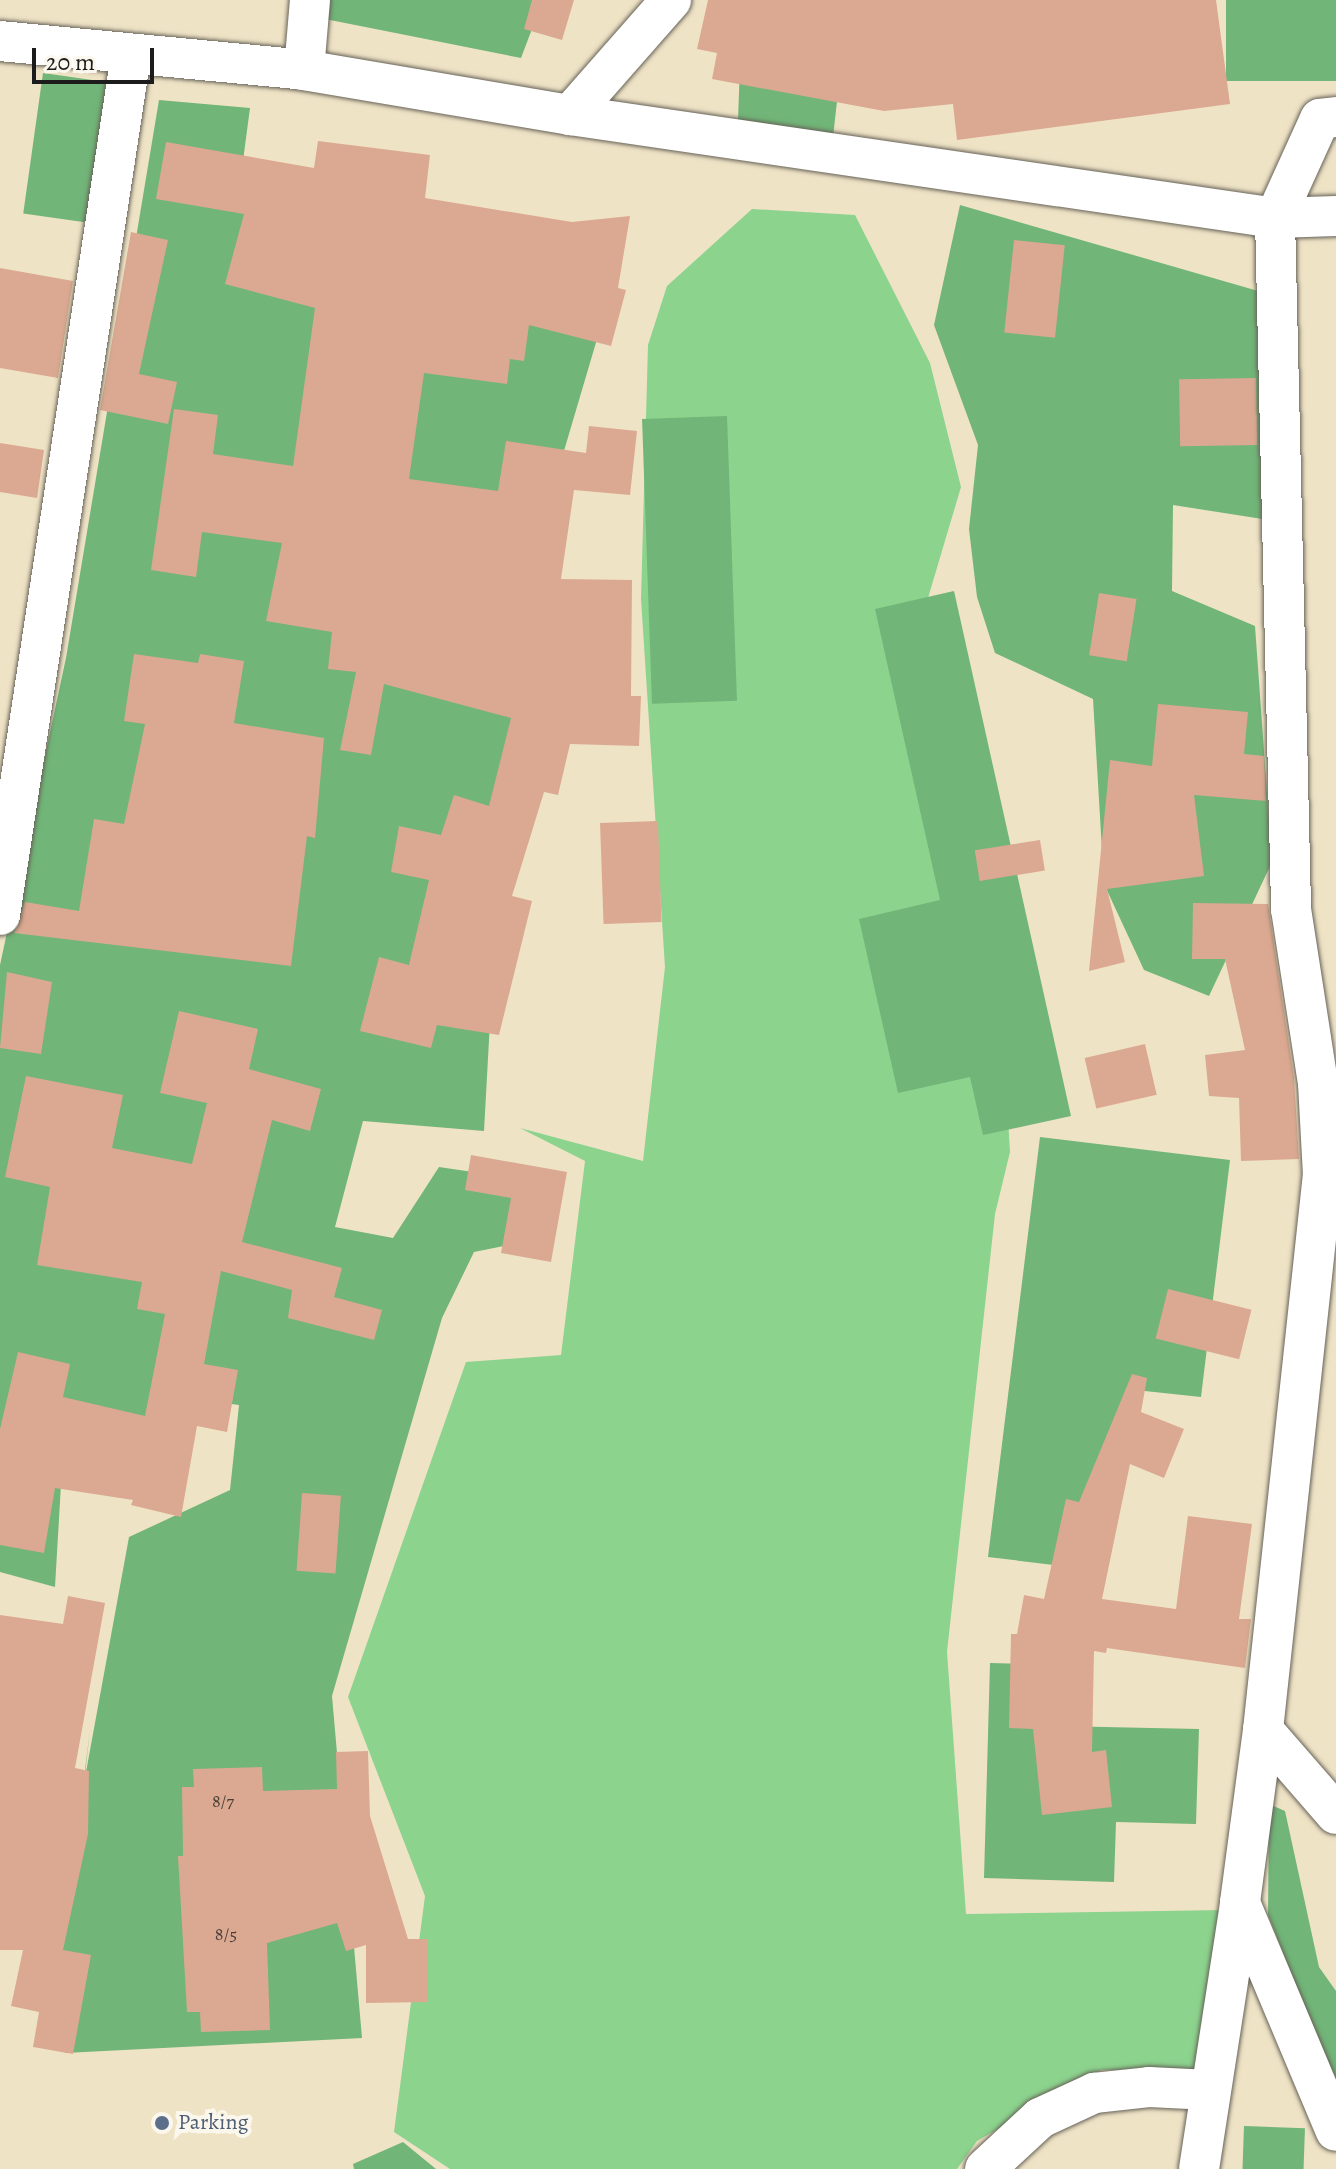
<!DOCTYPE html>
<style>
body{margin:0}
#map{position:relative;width:1336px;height:2169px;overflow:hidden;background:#efe3c6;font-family:Alegreya,serif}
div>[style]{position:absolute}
.green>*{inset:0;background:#8cd38d}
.forest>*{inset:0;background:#71b578;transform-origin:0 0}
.building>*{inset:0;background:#dba991;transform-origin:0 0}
.roads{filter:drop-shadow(0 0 2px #666258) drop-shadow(0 0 2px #666258)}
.minor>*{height:40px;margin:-20px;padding:0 20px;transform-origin:20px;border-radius:20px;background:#fff}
.dots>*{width:22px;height:22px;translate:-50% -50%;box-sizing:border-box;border:4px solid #fbf7ec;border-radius:50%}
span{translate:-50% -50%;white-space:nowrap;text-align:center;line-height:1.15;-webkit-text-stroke:8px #fbf7ec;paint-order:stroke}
.number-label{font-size:18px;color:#4c3f39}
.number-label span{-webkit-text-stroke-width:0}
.service-label{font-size:22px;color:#4e5e75}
.left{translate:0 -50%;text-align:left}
.scale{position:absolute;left:32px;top:48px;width:122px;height:36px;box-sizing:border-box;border:4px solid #1c1c1c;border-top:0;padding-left:10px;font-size:24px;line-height:28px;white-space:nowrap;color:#1c1c1c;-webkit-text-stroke:6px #fbf7ec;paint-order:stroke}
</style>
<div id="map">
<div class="green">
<i style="clip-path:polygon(752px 209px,855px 215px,930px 363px,961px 487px,928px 598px,1005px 1069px,1010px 1152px,995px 1214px,947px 1652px,966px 1914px,1224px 1910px,1203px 2070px,1101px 2070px,977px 2141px,957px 2169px,450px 2169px,394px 2132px,425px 1896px,348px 1697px,466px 1362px,561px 1355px,585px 1161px,520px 1128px,643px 1161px,665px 967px,641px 599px,648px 345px,667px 286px)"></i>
</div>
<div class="forest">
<i style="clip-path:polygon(322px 0,543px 0,521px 58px,320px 18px)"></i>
<i style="left:1226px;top:0;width:110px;height:81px"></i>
<i style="clip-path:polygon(741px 38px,842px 57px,833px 137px,738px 120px)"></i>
<i style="left:43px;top:73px;width:64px;height:142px;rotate:8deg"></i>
<i style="clip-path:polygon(159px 100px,250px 108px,241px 176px,605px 312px,543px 522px,496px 913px,484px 1131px,363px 1121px,335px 1227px,393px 1238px,439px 1167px,533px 1181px,529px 1241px,474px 1252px,442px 1318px,332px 1696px,362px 2038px,65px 2053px,61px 1959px,90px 1730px,84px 1783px,129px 1537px,230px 1490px,239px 1405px,209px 1401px,177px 1451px,64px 1433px,55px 1587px,0 1572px,0 965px,66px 658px)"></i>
<i style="clip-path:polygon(960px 205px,1272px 295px,1275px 521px,1173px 505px,1172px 591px,1255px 626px,1272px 862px,1209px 996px,1144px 970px,1104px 884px,1093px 699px,995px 653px,977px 597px,969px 529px,978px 445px,934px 325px)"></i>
<i style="left:727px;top:416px;width:285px;height:85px;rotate:88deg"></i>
<i style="clip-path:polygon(954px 591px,1071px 1116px,983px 1135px,970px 1077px,898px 1093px,859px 919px,940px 900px,875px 609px)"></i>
<i style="clip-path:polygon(1040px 1137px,1230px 1160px,1201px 1397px,1126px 1389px,1104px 1571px,988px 1557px)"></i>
<i style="clip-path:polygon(990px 1663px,1058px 1665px,1057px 1726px,1199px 1729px,1196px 1824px,1116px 1822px,1114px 1882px,984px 1878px)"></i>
<i style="clip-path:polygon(1269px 1804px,1285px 1811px,1319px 1967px,1336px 1991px,1336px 2086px,1268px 1915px)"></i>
<i style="left:1244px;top:2126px;width:61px;height:43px;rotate:2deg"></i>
<i style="clip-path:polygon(403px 2142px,436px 2169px,354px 2169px,353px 2164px)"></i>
</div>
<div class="building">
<i style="clip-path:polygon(532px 0,574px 0,562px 40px,524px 29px)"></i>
<i style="clip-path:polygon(708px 0,1216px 0,1230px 104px,957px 140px,953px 104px,884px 111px,712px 79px,717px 53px,697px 49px)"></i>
<i style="clip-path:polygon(318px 141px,430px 155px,425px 198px,572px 222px,630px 216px,618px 288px,626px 290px,611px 346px,529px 325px,524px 361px,510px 359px,507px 384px,424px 373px,409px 479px,498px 491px,506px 441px,586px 453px,589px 426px,637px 431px,630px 495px,574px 490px,561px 579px,632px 580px,631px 696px,641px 696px,639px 746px,570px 744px,558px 795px,544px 792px,512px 896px,532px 901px,499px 1035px,437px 1025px,431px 1048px,360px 1031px,379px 957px,409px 965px,429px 880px,391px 872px,399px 826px,441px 835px,454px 795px,489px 806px,511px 718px,384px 684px,371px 755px,340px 750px,356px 672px,328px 669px,332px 632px,266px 621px,282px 543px,202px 532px,196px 577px,151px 570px,174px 409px,218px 415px,213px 454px,293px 466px,315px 308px,225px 284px,244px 214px,156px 199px,166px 142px,314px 168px)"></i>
<i style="clip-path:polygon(131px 232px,168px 240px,139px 374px,177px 382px,168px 424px,100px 410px)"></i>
<i style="left:1014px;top:240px;width:51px;height:93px;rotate:6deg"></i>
<i style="clip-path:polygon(0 268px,73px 281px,58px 378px,0 368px)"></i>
<i style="left:1256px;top:378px;width:67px;height:77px;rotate:89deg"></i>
<i style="clip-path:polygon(0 443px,44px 450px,37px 498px,0 492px)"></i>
<i style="left:1099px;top:593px;width:38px;height:63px;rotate:9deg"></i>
<i style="clip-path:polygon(134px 654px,198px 663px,200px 654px,244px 661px,234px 723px,324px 738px,315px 838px,307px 836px,291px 966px,14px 933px,25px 902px,79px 911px,94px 819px,124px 824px,145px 724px,124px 721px)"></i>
<i style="clip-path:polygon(1158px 704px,1248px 712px,1244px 754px,1264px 756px,1266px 801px,1194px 795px,1204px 876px,1107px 889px,1125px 962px,1089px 971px,1110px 760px,1152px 766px)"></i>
<i style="left:658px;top:821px;width:101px;height:58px;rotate:88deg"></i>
<i style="left:1040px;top:840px;width:31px;height:66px;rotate:81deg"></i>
<i style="clip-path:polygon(1193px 903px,1268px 904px,1294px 1078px,1299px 1159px,1241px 1161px,1239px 1098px,1209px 1096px,1205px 1055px,1245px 1050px,1225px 959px,1192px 959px)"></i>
<i style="clip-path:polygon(7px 972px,52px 982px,41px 1054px,0 1048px)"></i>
<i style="clip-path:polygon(179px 1011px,258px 1029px,249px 1069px,321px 1089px,310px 1131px,272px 1120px,242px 1242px,342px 1268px,334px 1297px,382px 1310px,374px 1340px,288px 1318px,292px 1290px,221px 1271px,204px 1364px,238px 1370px,227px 1432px,197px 1426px,181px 1517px,131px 1505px,133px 1500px,55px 1488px,44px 1553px,0 1545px,0 1429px,18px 1352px,70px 1364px,63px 1397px,145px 1416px,165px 1314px,137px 1309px,142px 1282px,37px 1265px,50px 1187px,5px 1177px,26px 1076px,123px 1095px,112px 1148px,192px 1164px,207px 1103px,160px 1093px)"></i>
<i style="left:1145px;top:1044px;width:52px;height:62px;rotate:77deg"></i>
<i style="clip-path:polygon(471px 1155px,567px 1172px,551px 1262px,501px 1253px,511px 1198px,465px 1190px)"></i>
<i style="left:1168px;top:1289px;width:86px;height:51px;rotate:14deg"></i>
<i style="clip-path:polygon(1132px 1374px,1147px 1378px,1141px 1412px,1184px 1429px,1164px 1478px,1130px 1464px,1102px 1599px,1176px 1609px,1188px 1516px,1252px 1524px,1239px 1619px,1251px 1619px,1245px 1668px,1107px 1648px,1106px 1653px,1094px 1651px,1092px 1752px,1106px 1750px,1112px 1807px,1042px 1815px,1033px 1729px,1009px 1728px,1011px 1634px,1017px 1634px,1024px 1595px,1044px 1599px,1066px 1499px,1079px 1502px)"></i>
<i style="left:302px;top:1493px;width:39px;height:78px;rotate:4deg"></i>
<i style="clip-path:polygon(68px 1596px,105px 1603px,75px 1768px,89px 1771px,88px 1834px,63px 1950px,91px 1955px,73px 2054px,33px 2047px,39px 2012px,11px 2006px,23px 1950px,0 1950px,0 1615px,63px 1624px)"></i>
<i style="clip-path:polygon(368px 1751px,370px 1816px,408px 1939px,428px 1939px,428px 2002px,366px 2003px,366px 1945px,346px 1951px,337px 1923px,267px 1943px,270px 2030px,201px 2032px,200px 2012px,187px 2012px,178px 1856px,183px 1856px,182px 1787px,194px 1787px,193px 1769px,262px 1767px,263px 1791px,337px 1789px,336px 1752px)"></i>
</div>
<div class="roads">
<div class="minor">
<i style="left:0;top:41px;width:305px;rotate:5.4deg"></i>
<i style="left:304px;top:70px;width:270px;rotate:9.6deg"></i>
<i style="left:570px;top:115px;width:712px;rotate:8.31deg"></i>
<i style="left:1275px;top:218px;width:61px;rotate:-1.9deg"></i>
<i style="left:304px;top:70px;width:70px;rotate:-85.1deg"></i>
<i style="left:570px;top:115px;width:153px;rotate:-48.7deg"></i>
<i style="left:1336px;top:117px;width:16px;rotate:173deg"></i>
<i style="left:1320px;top:119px;width:109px;rotate:114.4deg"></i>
<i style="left:1275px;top:218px;width:691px;rotate:88.67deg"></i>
<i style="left:1291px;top:909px;width:176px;rotate:81.2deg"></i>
<i style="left:1318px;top:1083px;width:91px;rotate:86.9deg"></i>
<i style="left:1323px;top:1174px;width:559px;rotate:96.16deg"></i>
<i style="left:1263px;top:1730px;width:111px;rotate:49deg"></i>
<i style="left:0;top:915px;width:870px;rotate:-81.34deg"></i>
<i style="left:1263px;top:1730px;width:175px;rotate:97.6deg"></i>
<i style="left:1240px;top:1903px;width:247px;rotate:67.2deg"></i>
<i style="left:985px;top:2169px;width:75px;rotate:-42.8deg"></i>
<i style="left:1040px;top:2118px;width:60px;rotate:-24.8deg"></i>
<i style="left:1094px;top:2093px;width:55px;rotate:-6.2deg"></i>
<i style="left:1149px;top:2087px;width:61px;rotate:2.8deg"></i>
<i style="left:1199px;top:2169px;width:269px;rotate:-81.2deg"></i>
</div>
</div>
<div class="dots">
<i style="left:162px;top:2123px;background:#5c6f8a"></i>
</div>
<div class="number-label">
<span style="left:223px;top:1801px">8/7</span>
<span style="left:226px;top:1934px">8/5</span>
</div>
<div class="service-label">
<span class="left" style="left:178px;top:2123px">Parking</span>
</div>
<div class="scale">20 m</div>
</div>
